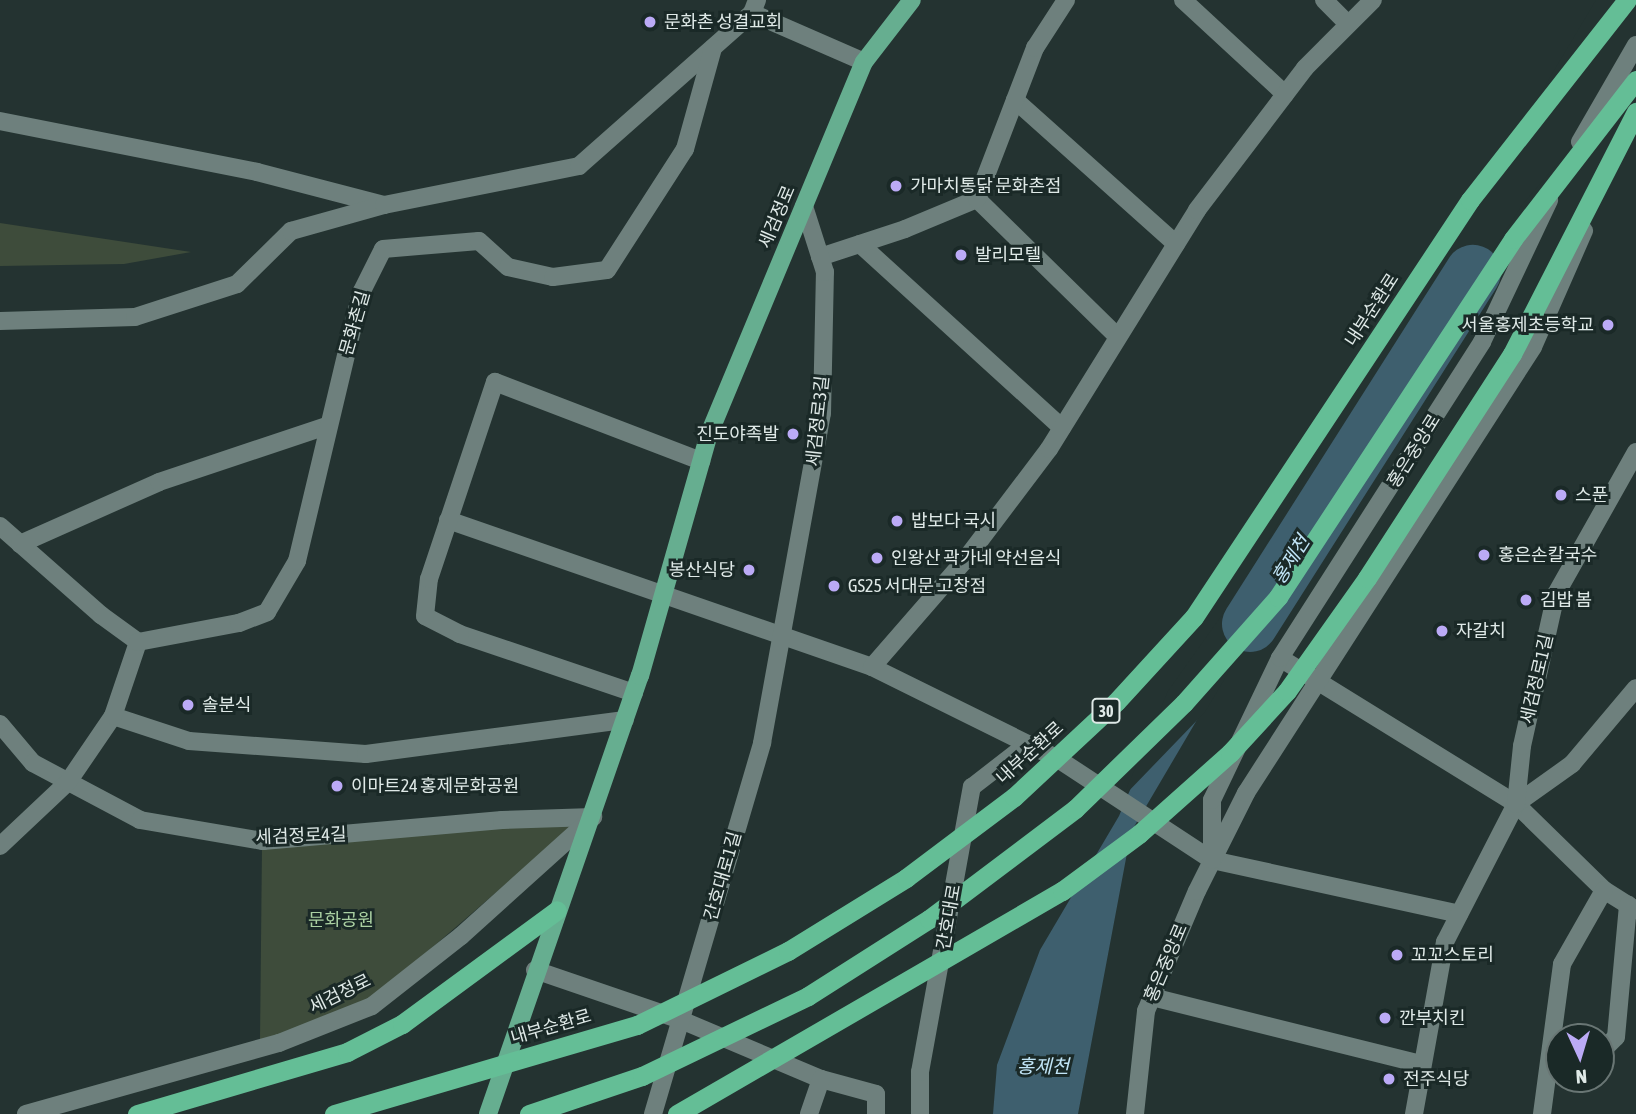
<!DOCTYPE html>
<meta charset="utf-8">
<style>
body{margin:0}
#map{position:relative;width:1636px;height:1114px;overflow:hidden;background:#243331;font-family:"Asap Condensed","Noto Sans KR",sans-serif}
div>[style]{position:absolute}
.green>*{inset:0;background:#3e4c3b}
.water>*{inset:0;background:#3e5f6e}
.pier>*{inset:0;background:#243331}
.river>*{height:56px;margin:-28px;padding:0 28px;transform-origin:28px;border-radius:28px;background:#3e5f6e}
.minor>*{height:18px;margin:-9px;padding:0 9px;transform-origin:9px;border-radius:9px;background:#6e807d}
.tertiary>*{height:18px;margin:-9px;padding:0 9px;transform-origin:9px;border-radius:9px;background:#6e807d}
.primary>*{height:18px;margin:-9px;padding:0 9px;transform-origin:9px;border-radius:9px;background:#66ae90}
.trunk>*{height:19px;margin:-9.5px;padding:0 9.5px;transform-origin:9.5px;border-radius:9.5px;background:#64be96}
.dots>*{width:19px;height:19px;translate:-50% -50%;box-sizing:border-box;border:4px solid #1a2927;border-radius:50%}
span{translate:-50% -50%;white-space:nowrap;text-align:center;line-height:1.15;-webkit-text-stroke:6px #1a2927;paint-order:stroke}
.shield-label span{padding:2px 5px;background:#1a2927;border:2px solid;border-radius:5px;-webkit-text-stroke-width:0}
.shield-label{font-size:16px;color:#dfe9e7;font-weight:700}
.poi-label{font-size:18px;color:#dfe9e7}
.left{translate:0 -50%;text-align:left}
.right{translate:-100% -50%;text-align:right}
.street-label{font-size:18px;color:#dfe9e7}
.park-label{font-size:18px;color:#aad0a2}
.water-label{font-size:19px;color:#c2e6f8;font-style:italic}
.north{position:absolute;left:1545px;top:1023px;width:70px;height:70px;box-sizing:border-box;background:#1a2927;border:2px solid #697674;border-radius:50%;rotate:176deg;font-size:19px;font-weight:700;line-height:28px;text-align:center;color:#dfe9e7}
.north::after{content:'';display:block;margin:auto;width:24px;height:32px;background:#bbaaf6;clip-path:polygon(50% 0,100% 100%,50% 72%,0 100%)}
</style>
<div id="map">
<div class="green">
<i style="clip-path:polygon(0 223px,191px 252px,124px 264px,0 266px)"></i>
<i style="clip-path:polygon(578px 822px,370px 1001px,260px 1041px,262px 846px)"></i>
</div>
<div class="water">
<i style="clip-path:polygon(1520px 203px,1291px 560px,1131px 832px,1078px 1114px,993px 1114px,997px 1065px,1040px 950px,1119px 816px,1171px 693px)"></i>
</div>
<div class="pier">
<i style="clip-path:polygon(1596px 0,1636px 0,1636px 32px,1595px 119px,1522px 205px,1294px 562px,1205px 712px,1123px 797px,1168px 691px,1239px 591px,1344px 407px,1467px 217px)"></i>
</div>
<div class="river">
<i style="left:1250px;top:624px;width:416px;rotate:-57.6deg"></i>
</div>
<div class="minor">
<i style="left:1183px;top:0;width:139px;rotate:42.7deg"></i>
<i style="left:1324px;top:0;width:34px;rotate:45deg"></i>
<i style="left:752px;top:13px;width:122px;rotate:23.6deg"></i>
<i style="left:1015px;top:100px;width:216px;rotate:41.8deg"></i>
<i style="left:0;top:121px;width:262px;rotate:11.2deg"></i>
<i style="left:257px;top:172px;width:131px;rotate:14.6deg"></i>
<i style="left:977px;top:199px;width:197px;rotate:44.4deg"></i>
<i style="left:860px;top:244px;width:273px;rotate:42.3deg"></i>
<i style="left:820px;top:257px;width:89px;rotate:-18.2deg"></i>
<i style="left:905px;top:229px;width:78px;rotate:-22.6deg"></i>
<i style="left:977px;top:199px;width:162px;rotate:-69deg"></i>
<i style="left:1035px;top:48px;width:57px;rotate:-57.1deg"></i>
<i style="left:0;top:321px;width:135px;rotate:-1.7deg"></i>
<i style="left:135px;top:317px;width:107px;rotate:-17.9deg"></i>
<i style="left:237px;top:284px;width:76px;rotate:-44.5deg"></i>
<i style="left:291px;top:231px;width:97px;rotate:-15.6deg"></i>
<i style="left:384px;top:205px;width:199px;rotate:-11.3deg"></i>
<i style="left:579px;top:166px;width:231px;rotate:-41.5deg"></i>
<i style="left:752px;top:13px;width:14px;rotate:-69deg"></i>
<i style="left:448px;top:520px;width:449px;rotate:19.1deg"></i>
<i style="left:872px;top:667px;width:208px;rotate:26.3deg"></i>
<i style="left:1058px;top:759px;width:184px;rotate:33.3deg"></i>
<i style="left:1212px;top:860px;width:253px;rotate:12.3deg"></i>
<i style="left:0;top:526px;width:135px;rotate:41.4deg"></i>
<i style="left:101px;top:615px;width:46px;rotate:36.1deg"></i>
<i style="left:20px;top:544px;width:152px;rotate:-24deg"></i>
<i style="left:159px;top:482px;width:179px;rotate:-18.5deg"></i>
<i style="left:1280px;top:658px;width:278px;rotate:31.7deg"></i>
<i style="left:1516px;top:804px;width:123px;rotate:44.3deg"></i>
<i style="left:1604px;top:890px;width:38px;rotate:32deg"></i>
<i style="left:872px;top:667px;width:142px;rotate:-49deg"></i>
<i style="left:965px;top:560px;width:139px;rotate:-52.9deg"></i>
<i style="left:1049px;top:449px;width:281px;rotate:-58.2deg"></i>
<i style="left:1197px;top:210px;width:178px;rotate:-52.7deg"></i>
<i style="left:1305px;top:68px;width:96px;rotate:-45deg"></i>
<i style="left:634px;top:693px;width:184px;rotate:-161.3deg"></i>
<i style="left:460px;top:634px;width:39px;rotate:-153deg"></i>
<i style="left:425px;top:616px;width:37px;rotate:-84deg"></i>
<i style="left:429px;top:579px;width:208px;rotate:-71.5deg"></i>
<i style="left:495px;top:382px;width:221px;rotate:21deg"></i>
<i style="left:113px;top:716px;width:80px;rotate:18.2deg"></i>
<i style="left:189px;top:741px;width:177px;rotate:4.2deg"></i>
<i style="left:366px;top:754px;width:261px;rotate:-7.5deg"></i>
<i style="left:0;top:724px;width:51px;rotate:49.8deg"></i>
<i style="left:33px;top:763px;width:121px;rotate:28deg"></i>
<i style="left:140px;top:820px;width:125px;rotate:9.7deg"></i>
<i style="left:263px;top:841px;width:240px;rotate:-5deg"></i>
<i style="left:502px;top:820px;width:91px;rotate:-1.9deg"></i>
<i style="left:1516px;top:804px;width:69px;rotate:-35.5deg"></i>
<i style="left:1572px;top:764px;width:99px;rotate:-49.9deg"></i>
<i style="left:0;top:846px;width:93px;rotate:-43.3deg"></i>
<i style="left:68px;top:782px;width:80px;rotate:-55.7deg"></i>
<i style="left:113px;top:716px;width:78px;rotate:-71.3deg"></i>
<i style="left:138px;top:642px;width:103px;rotate:-10.7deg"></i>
<i style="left:239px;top:623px;width:30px;rotate:-21deg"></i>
<i style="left:267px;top:612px;width:59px;rotate:-59.5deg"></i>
<i style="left:297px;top:561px;width:276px;rotate:-76.6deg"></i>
<i style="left:361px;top:293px;width:49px;rotate:-63.4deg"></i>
<i style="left:383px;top:249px;width:96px;rotate:-4.8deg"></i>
<i style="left:479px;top:241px;width:39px;rotate:42deg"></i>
<i style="left:508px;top:267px;width:46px;rotate:12.5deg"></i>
<i style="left:553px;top:277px;width:54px;rotate:-7.4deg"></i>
<i style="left:607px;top:270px;width:144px;rotate:-57.2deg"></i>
<i style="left:685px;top:149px;width:105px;rotate:-74.5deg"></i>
<i style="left:535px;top:970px;width:154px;rotate:18.9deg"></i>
<i style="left:681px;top:1020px;width:152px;rotate:22.9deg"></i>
<i style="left:821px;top:1079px;width:57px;rotate:15.3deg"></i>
<i style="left:876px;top:1094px;width:20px;rotate:90deg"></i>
<i style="left:1152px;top:997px;width:276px;rotate:14deg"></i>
<i style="left:1601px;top:1052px;width:21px;rotate:-45deg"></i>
<i style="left:1616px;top:1037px;width:133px;rotate:-84.8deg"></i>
<i style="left:26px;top:1114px;width:263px;rotate:-15.7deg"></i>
<i style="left:279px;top:1043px;width:100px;rotate:-21.7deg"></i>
<i style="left:372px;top:1006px;width:113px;rotate:-38.2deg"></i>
<i style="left:461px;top:936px;width:178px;rotate:-42deg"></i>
<i style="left:653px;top:1114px;width:387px;rotate:-73.6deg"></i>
<i style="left:762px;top:743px;width:335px;rotate:-79.7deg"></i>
<i style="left:822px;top:413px;width:141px;rotate:-88.8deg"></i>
<i style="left:825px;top:272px;width:69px;rotate:-107.7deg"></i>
<i style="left:809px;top:1114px;width:37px;rotate:-71deg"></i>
<i style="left:920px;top:1114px;width:42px;rotate:-90deg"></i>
<i style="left:920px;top:1072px;width:290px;rotate:-79.7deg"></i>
<i style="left:972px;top:787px;width:67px;rotate:-37.7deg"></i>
<i style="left:1135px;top:1114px;width:104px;rotate:-83.9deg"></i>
<i style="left:1146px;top:1011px;width:130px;rotate:-67deg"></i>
<i style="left:1197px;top:891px;width:110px;rotate:-63.4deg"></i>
<i style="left:1246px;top:793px;width:530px;rotate:-57.24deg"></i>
<i style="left:1533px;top:347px;width:127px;rotate:-66.3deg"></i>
<i style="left:1414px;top:1114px;width:175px;rotate:-79.8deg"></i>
<i style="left:1445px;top:942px;width:155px;rotate:-62.8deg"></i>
<i style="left:1516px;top:804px;width:58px;rotate:-84.1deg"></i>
<i style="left:1522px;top:746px;width:156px;rotate:-77.4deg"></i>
<i style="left:1556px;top:594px;width:163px;rotate:-60.6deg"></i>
<i style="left:1542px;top:1114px;width:151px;rotate:-82.4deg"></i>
<i style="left:1562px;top:964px;width:85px;rotate:-60.4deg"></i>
</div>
<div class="tertiary">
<i style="left:1580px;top:142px;width:112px;rotate:-60deg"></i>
<i style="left:1212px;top:860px;width:60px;rotate:-90deg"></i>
<i style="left:1212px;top:800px;width:157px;rotate:-64.4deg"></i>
<i style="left:1280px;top:658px;width:375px;rotate:-57.4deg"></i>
<i style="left:1482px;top:342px;width:157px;rotate:-64.7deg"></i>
</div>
<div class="primary">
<i style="left:488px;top:1114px;width:464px;rotate:-70.9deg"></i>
<i style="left:640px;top:676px;width:252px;rotate:-74.1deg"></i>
<i style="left:709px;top:434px;width:403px;rotate:-67.4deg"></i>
<i style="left:864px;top:62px;width:78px;rotate:-52.3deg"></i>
</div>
<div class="trunk">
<i style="left:137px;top:1114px;width:219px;rotate:-16.4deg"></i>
<i style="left:347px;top:1052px;width:62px;rotate:-27deg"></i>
<i style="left:402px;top:1024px;width:192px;rotate:-36.3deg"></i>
<i style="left:334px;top:1114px;width:316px;rotate:-16.4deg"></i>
<i style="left:637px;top:1025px;width:168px;rotate:-26.1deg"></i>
<i style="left:788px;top:951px;width:139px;rotate:-31.7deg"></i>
<i style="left:906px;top:878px;width:135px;rotate:-36.9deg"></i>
<i style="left:1014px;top:797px;width:139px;rotate:-43deg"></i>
<i style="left:1116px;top:702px;width:115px;rotate:-47.5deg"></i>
<i style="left:1194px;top:617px;width:500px;rotate:-56.5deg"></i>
<i style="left:1470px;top:200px;width:254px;rotate:-51.9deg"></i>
<i style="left:529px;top:1114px;width:119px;rotate:-18.6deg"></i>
<i style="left:642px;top:1076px;width:184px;rotate:-25.7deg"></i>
<i style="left:808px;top:996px;width:143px;rotate:-32.5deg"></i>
<i style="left:929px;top:919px;width:183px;rotate:-37deg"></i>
<i style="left:1075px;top:809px;width:152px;rotate:-44.2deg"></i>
<i style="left:1184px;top:703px;width:142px;rotate:-48.4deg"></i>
<i style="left:1278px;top:597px;width:428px;rotate:-56.7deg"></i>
<i style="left:1513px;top:239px;width:201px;rotate:-52.3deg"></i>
<i style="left:677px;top:1114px;width:445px;rotate:-30.1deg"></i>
<i style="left:1062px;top:891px;width:96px;rotate:-36.5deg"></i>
<i style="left:1139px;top:834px;width:122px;rotate:-41.7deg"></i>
<i style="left:1230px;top:753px;width:84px;rotate:-47.4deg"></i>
<i style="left:1287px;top:691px;width:138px;rotate:-54.7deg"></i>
<i style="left:1367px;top:578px;width:267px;rotate:-57.1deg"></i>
<i style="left:1512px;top:354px;width:272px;rotate:-62.9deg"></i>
</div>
<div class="dots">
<i style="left:650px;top:22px;background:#bbaaf6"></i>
<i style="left:896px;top:186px;background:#bbaaf6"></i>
<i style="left:961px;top:255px;background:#bbaaf6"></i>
<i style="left:1608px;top:325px;background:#bbaaf6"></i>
<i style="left:793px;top:434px;background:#bbaaf6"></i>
<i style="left:1561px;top:495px;background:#bbaaf6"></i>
<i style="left:897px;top:521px;background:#bbaaf6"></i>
<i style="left:1484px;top:555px;background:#bbaaf6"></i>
<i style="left:877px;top:558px;background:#bbaaf6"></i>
<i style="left:749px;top:570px;background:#bbaaf6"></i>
<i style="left:834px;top:586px;background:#bbaaf6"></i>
<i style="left:1526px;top:600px;background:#bbaaf6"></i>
<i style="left:1442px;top:631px;background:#bbaaf6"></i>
<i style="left:188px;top:705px;background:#bbaaf6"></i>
<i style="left:337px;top:786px;background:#bbaaf6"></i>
<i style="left:1397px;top:955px;background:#bbaaf6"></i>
<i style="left:1385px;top:1018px;background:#bbaaf6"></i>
<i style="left:1389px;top:1079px;background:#bbaaf6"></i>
</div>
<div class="shield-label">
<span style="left:1106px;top:711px">30</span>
</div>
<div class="poi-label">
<span class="left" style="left:664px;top:22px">문화촌 성결교회</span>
<span class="left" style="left:910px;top:186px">가마치통닭 문화촌점</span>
<span class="left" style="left:975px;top:255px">발리모텔</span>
<span class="right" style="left:1594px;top:325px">서울홍제초등학교</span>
<span class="right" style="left:779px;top:434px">진도야족발</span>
<span class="left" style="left:1575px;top:495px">스푼</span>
<span class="left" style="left:911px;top:521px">밥보다 국시</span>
<span class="left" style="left:1498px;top:555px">홍은손칼국수</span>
<span class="left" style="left:891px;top:558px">인왕산 곽가네 약선음식</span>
<span class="right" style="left:735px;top:570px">봉산식당</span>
<span class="left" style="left:848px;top:586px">GS25 서대문 고창점</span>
<span class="left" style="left:1540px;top:600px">김밥 봄</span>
<span class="left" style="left:1456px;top:631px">자갈치</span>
<span class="left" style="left:202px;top:705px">솔분식</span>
<span class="left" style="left:351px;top:786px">이마트24 홍제문화공원</span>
<span class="left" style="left:1411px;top:955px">꼬꼬스토리</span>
<span class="left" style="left:1399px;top:1018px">깐부치킨</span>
<span class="left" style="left:1403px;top:1079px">전주식당</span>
</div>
<div class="street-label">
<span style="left:777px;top:217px;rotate:-67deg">세검정로</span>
<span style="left:1372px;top:310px;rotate:-57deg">내부순환로</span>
<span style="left:355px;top:323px;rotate:-74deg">문화촌길</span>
<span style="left:818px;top:421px;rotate:-84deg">세검정로3길</span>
<span style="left:1414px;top:451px;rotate:-58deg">홍은중앙로</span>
<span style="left:1537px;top:679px;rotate:-77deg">세검정로1길</span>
<span style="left:1030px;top:753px;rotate:-42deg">내부순환로</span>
<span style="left:301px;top:836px;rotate:-2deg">세검정로4길</span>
<span style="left:723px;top:876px;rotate:-74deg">간호대로1길</span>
<span style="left:949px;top:917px;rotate:-80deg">간호대로</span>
<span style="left:1166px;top:963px;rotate:-67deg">홍은중앙로</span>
<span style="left:340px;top:994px;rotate:-26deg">세검정로</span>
<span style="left:551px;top:1027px;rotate:-16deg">내부순환로</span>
</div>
<div class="park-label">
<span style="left:341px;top:920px">문화공원</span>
</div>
<div class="water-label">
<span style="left:1291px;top:560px;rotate:-58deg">홍제천</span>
<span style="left:1043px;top:1067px">홍제천</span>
</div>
<div class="north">N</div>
</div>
